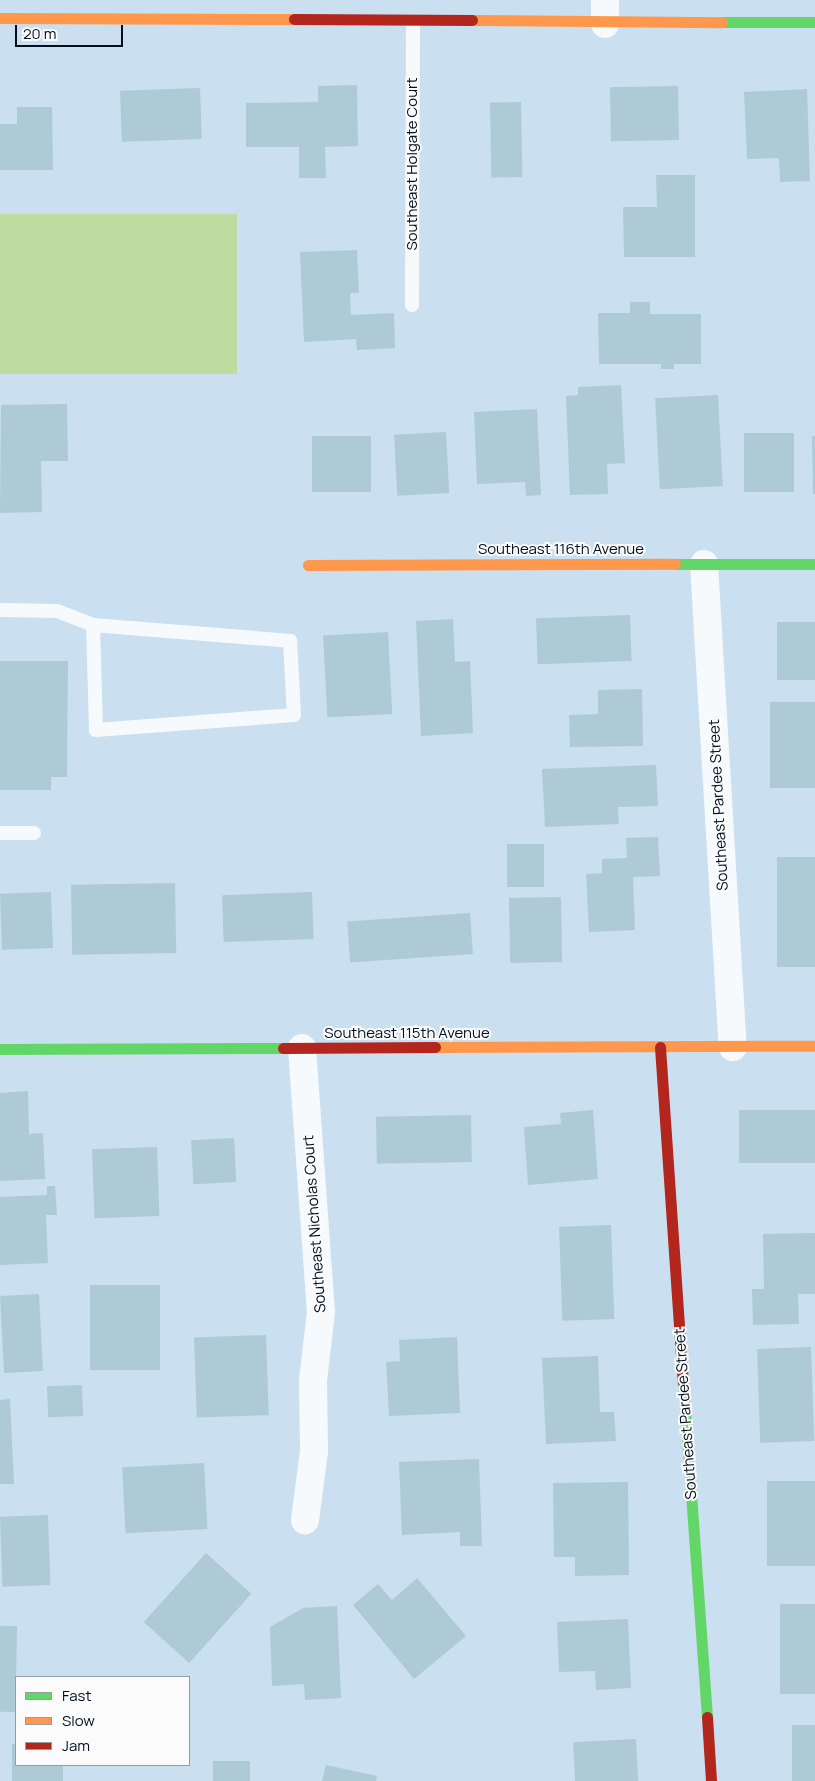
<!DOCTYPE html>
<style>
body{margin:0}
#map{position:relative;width:815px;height:1781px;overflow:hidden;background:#cadfef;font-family:Manrope,sans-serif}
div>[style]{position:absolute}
.green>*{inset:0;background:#bedca0;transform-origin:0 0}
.building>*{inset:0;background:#afcad7;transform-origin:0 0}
.lane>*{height:14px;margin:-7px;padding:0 7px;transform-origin:7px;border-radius:7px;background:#f7fafd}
.street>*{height:28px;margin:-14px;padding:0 14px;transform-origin:14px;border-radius:14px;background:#f7fafd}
.fast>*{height:11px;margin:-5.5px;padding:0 5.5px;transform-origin:5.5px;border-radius:5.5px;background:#63d668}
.slow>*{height:11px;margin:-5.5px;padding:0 5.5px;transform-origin:5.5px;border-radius:5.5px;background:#ff974d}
.jam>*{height:11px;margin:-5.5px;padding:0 5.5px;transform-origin:5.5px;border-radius:5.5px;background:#b3261e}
span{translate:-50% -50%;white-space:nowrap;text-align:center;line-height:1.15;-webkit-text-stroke:4px #fbfbfb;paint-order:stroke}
.street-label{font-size:15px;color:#000e1f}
.legend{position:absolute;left:15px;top:1676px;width:175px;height:90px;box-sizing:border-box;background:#fbfbfb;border:1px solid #979ca3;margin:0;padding:6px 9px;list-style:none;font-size:15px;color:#000e1f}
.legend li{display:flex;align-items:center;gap:10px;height:25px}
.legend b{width:25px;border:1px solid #979ca3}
.scale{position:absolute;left:15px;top:25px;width:108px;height:22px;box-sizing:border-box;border:2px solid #000e1f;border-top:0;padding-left:6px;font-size:15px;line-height:18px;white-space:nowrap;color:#000e1f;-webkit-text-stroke:4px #fbfbfb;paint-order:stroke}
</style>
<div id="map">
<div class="green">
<i style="left:0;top:214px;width:237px;height:160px"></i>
</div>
<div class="building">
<i style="clip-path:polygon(357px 85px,358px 146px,325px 147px,326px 178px,299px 178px,299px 147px,246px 147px,246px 103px,318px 102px,318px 86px)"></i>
<i style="left:678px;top:86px;width:54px;height:68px;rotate:89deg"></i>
<i style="left:200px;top:88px;width:51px;height:80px;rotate:88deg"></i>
<i style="clip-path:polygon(807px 89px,810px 181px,780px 182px,779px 158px,747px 159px,744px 92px)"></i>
<i style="left:521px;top:102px;width:75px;height:31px;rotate:89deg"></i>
<i style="clip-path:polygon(17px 107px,52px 107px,53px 170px,0 170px,0 124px,17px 124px)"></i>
<i style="clip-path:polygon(656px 175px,695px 175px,695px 257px,624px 257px,623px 207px,657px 207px)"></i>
<i style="clip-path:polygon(357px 250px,359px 293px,350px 293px,351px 315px,394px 313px,395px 348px,357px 350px,356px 339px,304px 342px,300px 252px)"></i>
<i style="clip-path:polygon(630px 302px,650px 302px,650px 314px,701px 314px,701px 364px,674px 364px,674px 369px,661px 369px,661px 364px,599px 364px,598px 313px,630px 313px)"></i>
<i style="clip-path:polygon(621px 385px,625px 463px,607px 464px,608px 494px,570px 495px,566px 396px,578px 395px,578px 387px)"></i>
<i style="left:718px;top:395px;width:91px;height:63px;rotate:87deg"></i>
<i style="clip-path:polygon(67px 404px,68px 461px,41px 461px,42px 512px,0 513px,1px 405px)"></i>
<i style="clip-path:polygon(537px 409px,541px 495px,526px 496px,525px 482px,477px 484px,474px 412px)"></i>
<i style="left:446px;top:432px;width:61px;height:52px;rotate:87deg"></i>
<i style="left:744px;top:433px;width:50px;height:59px"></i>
<i style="left:312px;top:436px;width:59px;height:56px"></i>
<i style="clip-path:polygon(812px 436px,815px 436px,815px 494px,813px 494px)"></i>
<i style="left:630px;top:615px;width:46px;height:94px;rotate:88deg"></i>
<i style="clip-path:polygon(453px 619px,455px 662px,470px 661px,473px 733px,421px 736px,416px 621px)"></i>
<i style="left:815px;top:622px;width:58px;height:38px;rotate:90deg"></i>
<i style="left:388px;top:632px;width:82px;height:65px;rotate:87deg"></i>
<i style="clip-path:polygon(0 661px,68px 661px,67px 777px,51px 777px,51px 790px,0 790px)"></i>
<i style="clip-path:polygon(642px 689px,643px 746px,570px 747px,569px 715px,598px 714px,598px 690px)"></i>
<i style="left:815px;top:702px;width:86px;height:45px;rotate:90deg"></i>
<i style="clip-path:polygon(656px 765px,658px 806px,618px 807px,619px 824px,545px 827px,542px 769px)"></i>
<i style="clip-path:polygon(658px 837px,660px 876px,633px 877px,635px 930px,589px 932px,586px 874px,602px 873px,602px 859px,627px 858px,626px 838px)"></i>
<i style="left:507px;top:844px;width:37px;height:43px"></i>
<i style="left:815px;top:857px;width:110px;height:38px;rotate:90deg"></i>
<i style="left:175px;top:883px;width:70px;height:104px;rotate:89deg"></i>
<i style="left:51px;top:892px;width:56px;height:51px;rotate:88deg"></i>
<i style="left:312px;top:892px;width:47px;height:90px;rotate:88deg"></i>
<i style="left:561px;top:897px;width:65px;height:52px;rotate:89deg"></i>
<i style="left:470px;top:913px;width:41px;height:123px;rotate:86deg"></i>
<i style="clip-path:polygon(28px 1091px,29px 1134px,43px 1133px,45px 1179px,0 1181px,0 1093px)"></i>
<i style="clip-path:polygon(593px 1110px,598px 1179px,528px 1185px,524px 1127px,561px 1124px,560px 1113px)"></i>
<i style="left:815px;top:1110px;width:53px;height:76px;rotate:90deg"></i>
<i style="left:471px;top:1115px;width:47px;height:95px;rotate:89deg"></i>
<i style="left:234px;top:1138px;width:44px;height:43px;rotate:87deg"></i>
<i style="left:157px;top:1147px;width:69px;height:65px;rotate:88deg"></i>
<i style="clip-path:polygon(47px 1186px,55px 1186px,57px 1215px,46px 1215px,48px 1263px,0 1265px,0 1197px,47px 1195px)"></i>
<i style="left:611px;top:1225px;width:94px;height:52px;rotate:88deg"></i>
<i style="clip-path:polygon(815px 1233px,815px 1294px,798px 1294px,799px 1324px,753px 1325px,752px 1289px,764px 1289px,763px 1234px)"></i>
<i style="left:90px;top:1285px;width:70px;height:85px"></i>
<i style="left:39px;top:1294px;width:77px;height:39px;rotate:87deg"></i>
<i style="left:266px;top:1335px;width:80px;height:72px;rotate:88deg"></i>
<i style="clip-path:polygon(457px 1337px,460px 1413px,389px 1416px,386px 1362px,400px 1361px,399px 1340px)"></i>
<i style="left:811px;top:1347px;width:94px;height:54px;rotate:88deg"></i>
<i style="clip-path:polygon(598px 1356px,600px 1412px,614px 1412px,616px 1441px,546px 1444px,542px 1358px)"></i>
<i style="left:82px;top:1385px;width:31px;height:35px;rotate:88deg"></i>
<i style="clip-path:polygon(10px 1399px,14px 1484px,0 1484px,0 1400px)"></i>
<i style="clip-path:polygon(479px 1459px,482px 1546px,460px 1546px,460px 1532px,402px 1535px,399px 1462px)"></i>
<i style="left:204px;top:1463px;width:66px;height:82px;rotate:87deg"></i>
<i style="left:815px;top:1481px;width:85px;height:48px;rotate:90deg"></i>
<i style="clip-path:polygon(628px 1482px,629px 1575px,575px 1576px,575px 1557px,554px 1557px,553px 1483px)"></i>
<i style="left:48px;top:1515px;width:70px;height:48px;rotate:88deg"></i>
<i style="left:206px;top:1553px;width:61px;height:93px;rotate:42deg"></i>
<i style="clip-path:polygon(417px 1578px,466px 1636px,414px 1679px,353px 1605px,378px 1584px,392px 1600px)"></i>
<i style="left:815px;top:1604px;width:90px;height:35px;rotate:90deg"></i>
<i style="clip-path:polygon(337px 1606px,341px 1698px,305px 1700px,304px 1684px,272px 1686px,270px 1627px,303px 1608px)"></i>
<i style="clip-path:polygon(628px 1619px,631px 1688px,596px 1690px,595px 1671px,559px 1672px,557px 1622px)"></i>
<i style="left:17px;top:1626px;width:86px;height:17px;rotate:91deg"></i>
<i style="left:815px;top:1725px;width:56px;height:23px;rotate:90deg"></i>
<i style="left:636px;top:1739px;width:42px;height:63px;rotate:87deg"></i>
<i style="clip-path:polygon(12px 1744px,16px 1744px,16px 1765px,63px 1765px,63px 1781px,12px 1781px)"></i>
<i style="left:250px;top:1761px;width:20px;height:37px;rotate:90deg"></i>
<i style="clip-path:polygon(326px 1765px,377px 1776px,376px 1781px,322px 1781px)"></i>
</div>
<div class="lane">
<i style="left:412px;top:305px;width:283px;rotate:-89.8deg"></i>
<i style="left:0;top:610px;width:57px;rotate:1deg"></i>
<i style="left:57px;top:611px;width:39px;rotate:21deg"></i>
<i style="left:93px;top:625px;width:198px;rotate:4.6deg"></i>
<i style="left:290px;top:641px;width:74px;rotate:86.9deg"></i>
<i style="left:294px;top:715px;width:199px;rotate:175.7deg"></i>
<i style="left:96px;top:730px;width:105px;rotate:-91.6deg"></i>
<i style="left:0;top:833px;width:34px"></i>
</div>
<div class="street">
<i style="left:605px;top:24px;width:24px;rotate:-90deg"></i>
<i style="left:704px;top:564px;width:484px;rotate:86.6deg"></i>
<i style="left:302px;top:1048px;width:265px;rotate:85.9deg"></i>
<i style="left:321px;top:1312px;width:68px;rotate:96.7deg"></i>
<i style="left:313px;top:1380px;width:71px;rotate:89.2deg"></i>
<i style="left:314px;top:1451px;width:70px;rotate:97.4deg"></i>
</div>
<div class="fast">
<i style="left:722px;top:22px;width:93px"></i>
<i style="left:675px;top:564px;width:140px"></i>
<i style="left:0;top:1049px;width:283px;rotate:-0.2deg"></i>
<i style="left:683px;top:1382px;width:336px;rotate:85.9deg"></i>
</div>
<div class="slow">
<i style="left:0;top:18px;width:294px;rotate:0.2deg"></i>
<i style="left:472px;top:20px;width:250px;rotate:0.5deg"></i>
<i style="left:308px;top:565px;width:367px;rotate:-0.2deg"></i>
<i style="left:435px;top:1047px;width:380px;rotate:-0.2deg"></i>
</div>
<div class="jam">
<i style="left:294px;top:19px;width:178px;rotate:0.3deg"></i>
<i style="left:660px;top:1047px;width:336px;rotate:86.1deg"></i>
<i style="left:283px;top:1048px;width:152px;rotate:-0.4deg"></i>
<i style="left:707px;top:1717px;width:64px;rotate:86.4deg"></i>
</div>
<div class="street-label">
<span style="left:412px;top:164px;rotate:-90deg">Southeast Holgate Court</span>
<span style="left:561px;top:549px">Southeast 116th Avenue</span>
<span style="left:718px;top:805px;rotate:-93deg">Southeast Pardee Street</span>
<span style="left:407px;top:1033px">Southeast 115th Avenue</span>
<span style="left:314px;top:1224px;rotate:-94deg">Southeast Nicholas Court</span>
<span style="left:685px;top:1414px;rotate:-94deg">Southeast Pardee Street</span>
</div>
<ul class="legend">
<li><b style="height:6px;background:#63d668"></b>Fast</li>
<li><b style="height:6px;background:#ff974d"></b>Slow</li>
<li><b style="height:6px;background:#b3261e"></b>Jam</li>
</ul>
<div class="scale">20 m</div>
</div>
